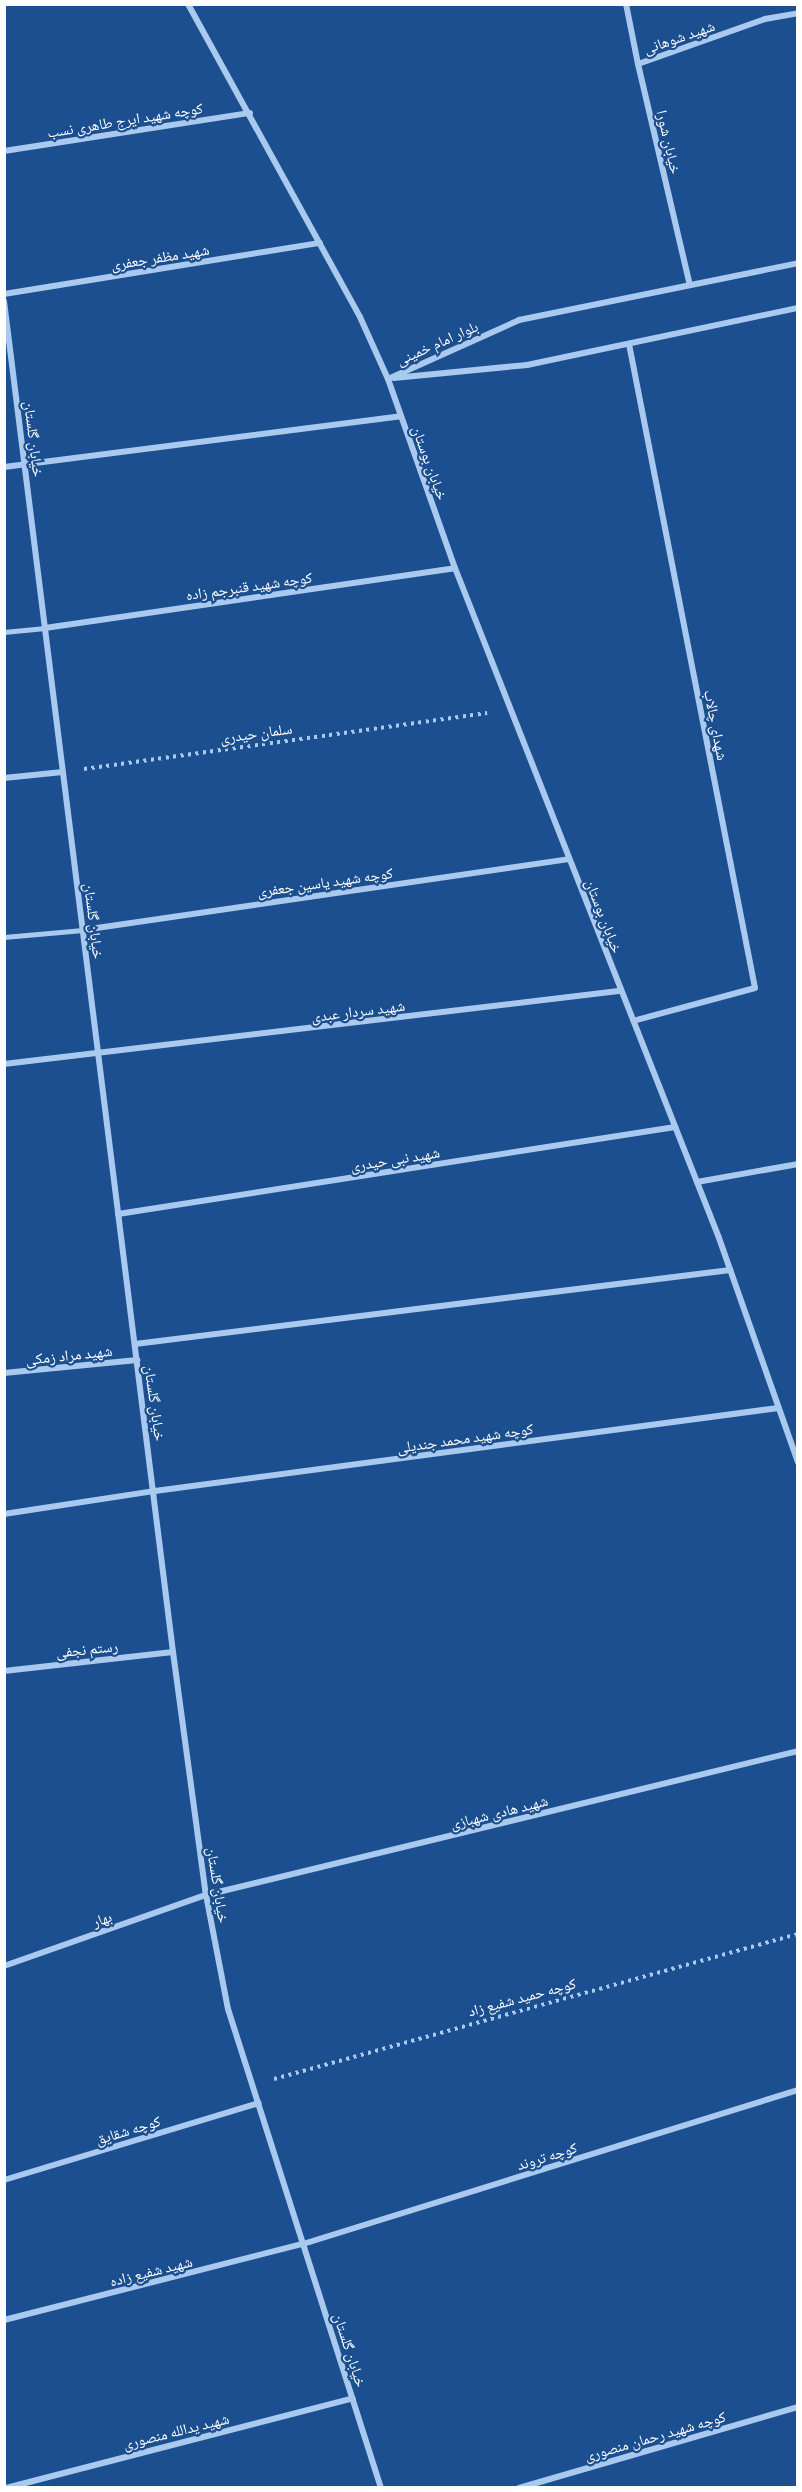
<!DOCTYPE html>
<meta charset="utf-8">
<style>
body{margin:0}
#map{position:relative;width:802px;height:2492px;overflow:hidden;background:#1b4f8f;font-family:"PT Sans Narrow","Noto Naskh Arabic",sans-serif}
div>[style]{position:absolute}
.path>*{height:4px;margin-top:-2px;transform-origin:0;background:repeating-linear-gradient(90deg,#a9c9ee 0 3px,transparent 0 7.5px)}
.service>*{height:4.5px;margin:-2.25px;padding:0 2.25px;transform-origin:2.25px;border-radius:2.25px;background:#a9c9ee}
.minor>*{height:6px;margin:-3px;padding:0 3px;transform-origin:3px;border-radius:3px;background:#a9c9ee}
span{translate:-50% -50%;white-space:nowrap;text-align:center;line-height:1.15;-webkit-text-stroke:4.5px #1b4f8f;paint-order:stroke}
.street-label{font-size:15px;color:#fff}
.frame{position:absolute;inset:0;border:6px solid #fff;pointer-events:none}
</style>
<div id="map">
<div class="path">
<i style="left:84px;top:769px;width:407px;rotate:-7.9deg"></i>
<i style="left:274px;top:2079px;width:544px;rotate:-15.47deg"></i>
</div>
<div class="service">
<i style="left:4px;top:632px;width:41px;rotate:-5.6deg"></i>
<i style="left:4px;top:937px;width:79px;rotate:-5.1deg"></i>
</div>
<div class="minor">
<i style="left:188px;top:4px;width:357px;rotate:61.2deg"></i>
<i style="left:360px;top:317px;width:68px;rotate:65.7deg"></i>
<i style="left:388px;top:379px;width:201px;rotate:70.5deg"></i>
<i style="left:455px;top:568px;width:720px;rotate:68.49deg"></i>
<i style="left:719px;top:1238px;width:238px;rotate:70.6deg"></i>
<i style="left:626px;top:4px;width:61px;rotate:78.7deg"></i>
<i style="left:638px;top:64px;width:227px;rotate:76.8deg"></i>
<i style="left:638px;top:64px;width:135px;rotate:-19.5deg"></i>
<i style="left:765px;top:19px;width:34px;rotate:-10deg"></i>
<i style="left:4px;top:151px;width:249px;rotate:-8.8deg"></i>
<i style="left:4px;top:294px;width:320px;rotate:-9.2deg"></i>
<i style="left:4px;top:301px;width:1362px;rotate:82.87deg"></i>
<i style="left:173px;top:1652px;width:245px;rotate:82.3deg"></i>
<i style="left:206px;top:1895px;width:116px;rotate:79.1deg"></i>
<i style="left:228px;top:2009px;width:503px;rotate:72.29deg"></i>
<i style="left:629px;top:344px;width:656px;rotate:78.93deg"></i>
<i style="left:755px;top:988px;width:126px;rotate:164.9deg"></i>
<i style="left:394px;top:378px;width:134px;rotate:-5.6deg"></i>
<i style="left:527px;top:365px;width:277px;rotate:-11.9deg"></i>
<i style="left:388px;top:379px;width:144px;rotate:-24.2deg"></i>
<i style="left:519px;top:320px;width:285px;rotate:-11.5deg"></i>
<i style="left:4px;top:467px;width:400px;rotate:-7.3deg"></i>
<i style="left:45px;top:628px;width:414px;rotate:-8.3deg"></i>
<i style="left:4px;top:778px;width:59px;rotate:-5.8deg"></i>
<i style="left:83px;top:930px;width:491px;rotate:-8.3deg"></i>
<i style="left:4px;top:1064px;width:619px;rotate:-6.77deg"></i>
<i style="left:697px;top:1182px;width:103px;rotate:-10.1deg"></i>
<i style="left:118px;top:1214px;width:564px;rotate:-8.88deg"></i>
<i style="left:135px;top:1344px;width:600px;rotate:-7.09deg"></i>
<i style="left:4px;top:1373px;width:134px;rotate:-5.6deg"></i>
<i style="left:4px;top:1514px;width:153px;rotate:-8.7deg"></i>
<i style="left:155px;top:1491px;width:629px;rotate:-7.59deg"></i>
<i style="left:4px;top:1671px;width:170px;rotate:-6.4deg"></i>
<i style="left:4px;top:1966px;width:214px;rotate:-19.4deg"></i>
<i style="left:206px;top:1895px;width:609px;rotate:-13.67deg"></i>
<i style="left:4px;top:2180px;width:266px;rotate:-16.8deg"></i>
<i style="left:4px;top:2320px;width:309px;rotate:-14.3deg"></i>
<i style="left:303px;top:2244px;width:518px;rotate:-17.28deg"></i>
<i style="left:6px;top:2488px;width:358px;rotate:-14.5deg"></i>
<i style="left:519px;top:2488px;width:291px;rotate:-16.2deg"></i>
</div>
<div class="street-label">
<span style="left:679px;top:37px;rotate:-19deg">شهید شوهانی</span>
<span style="left:125px;top:120px;rotate:-9deg">کوچه شهید ایرج طاهری نسب</span>
<span style="left:669px;top:142px;rotate:77deg">خیابان شورا</span>
<span style="left:160px;top:257px;rotate:-9deg">شهید مظفر جعفری</span>
<span style="left:437px;top:343px;rotate:-24deg">بلوار امام خمینی</span>
<span style="left:34px;top:439px;rotate:83deg">خیابان گلستان</span>
<span style="left:430px;top:463px;rotate:70deg">خیابان بوستان</span>
<span style="left:249px;top:586px;rotate:-8deg">کوچه شهید قنبرجم زاده</span>
<span style="left:716px;top:725px;rotate:79deg">شهدای چالاب</span>
<span style="left:256px;top:733px;rotate:-8deg">سلمان حیدری</span>
<span style="left:325px;top:882px;rotate:-8deg">کوچه شهید یاسین جعفری</span>
<span style="left:604px;top:916px;rotate:69deg">خیابان بوستان</span>
<span style="left:94px;top:921px;rotate:83deg">خیابان گلستان</span>
<span style="left:358px;top:1011px;rotate:-7deg">شهید سردار عبدی</span>
<span style="left:395px;top:1159px;rotate:-9deg">شهید نبی حیدری</span>
<span style="left:69px;top:1355px;rotate:-6deg">شهید مراد زمکی</span>
<span style="left:155px;top:1403px;rotate:82deg">خیابان گلستان</span>
<span style="left:465px;top:1438px;rotate:-8deg">کوچه شهید محمد جندیلی</span>
<span style="left:87px;top:1649px;rotate:-6deg">رستم نجفی</span>
<span style="left:499px;top:1812px;rotate:-14deg">شهید هادی شهبازی</span>
<span style="left:218px;top:1885px;rotate:81deg">خیابان گلستان</span>
<span style="left:102px;top:1919px;rotate:-19deg">بهار</span>
<span style="left:522px;top:1997px;rotate:-15deg">کوچه حمید شفیع زاد</span>
<span style="left:128px;top:2130px;rotate:-17deg">کوچه شقایق</span>
<span style="left:547px;top:2156px;rotate:-17deg">کوچه تروند</span>
<span style="left:151px;top:2271px;rotate:-14deg">شهید شفیع زاده</span>
<span style="left:350px;top:2350px;rotate:72deg">خیابان گلستان</span>
<span style="left:176px;top:2431px;rotate:-14deg">شهید یدالله منصوری</span>
<span style="left:655px;top:2436px;rotate:-16deg">کوچه شهید رحمان منصوری</span>
</div>
<div class="frame"></div>
</div>
